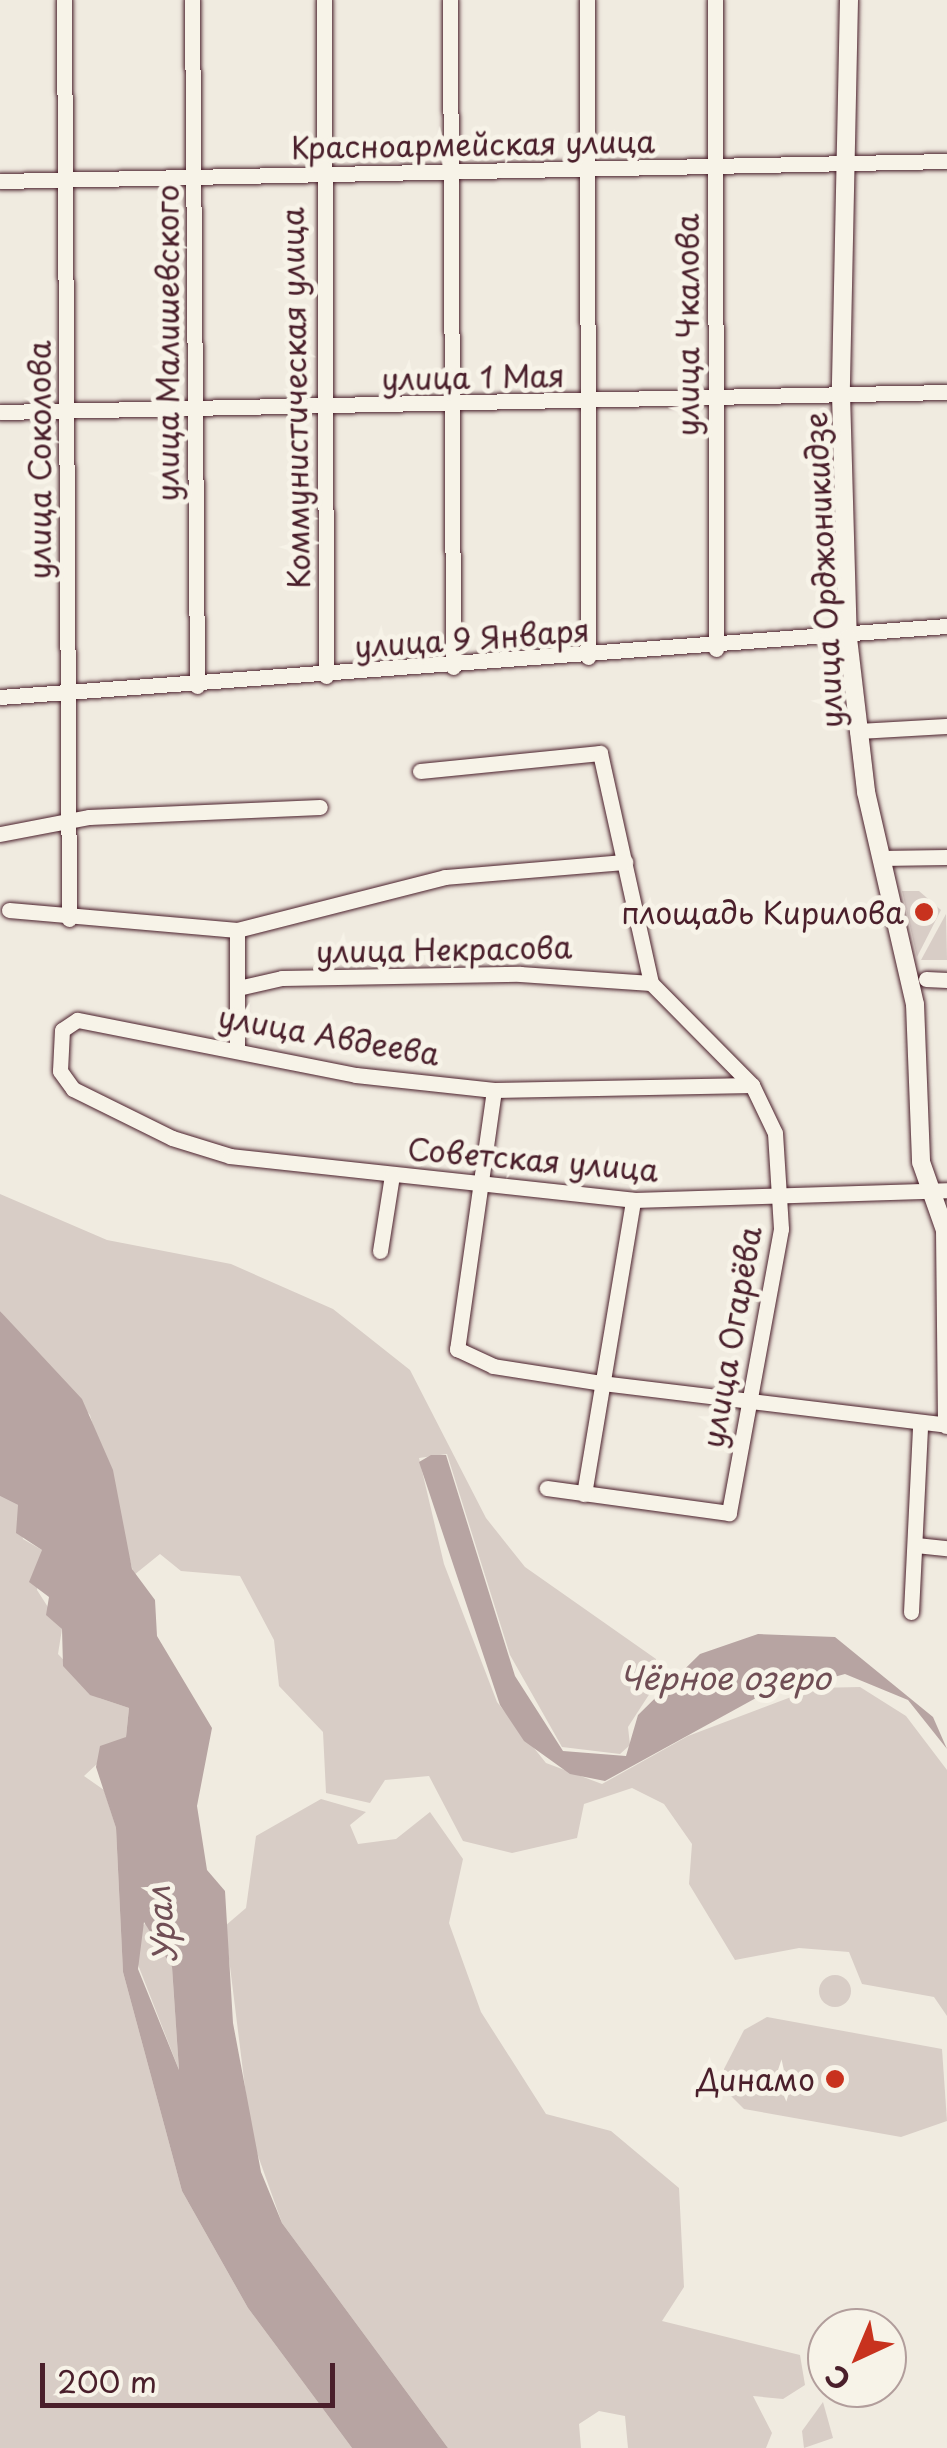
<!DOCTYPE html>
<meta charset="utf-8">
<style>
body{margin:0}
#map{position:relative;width:947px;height:2448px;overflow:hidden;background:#f0ebe0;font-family:"Playpen Sans",sans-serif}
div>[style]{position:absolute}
.green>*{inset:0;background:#d8cdc6}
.round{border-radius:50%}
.water>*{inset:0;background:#b7a4a2}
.roads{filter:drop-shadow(0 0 2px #4a1f2b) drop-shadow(0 0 2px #4a1f2b)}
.minor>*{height:15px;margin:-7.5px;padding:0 7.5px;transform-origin:7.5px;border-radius:7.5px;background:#f7f3e8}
.major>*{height:18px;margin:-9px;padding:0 9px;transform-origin:9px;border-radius:9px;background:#f7f3e8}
.dots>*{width:28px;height:28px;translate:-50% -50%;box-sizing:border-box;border:5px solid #f7f3e8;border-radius:50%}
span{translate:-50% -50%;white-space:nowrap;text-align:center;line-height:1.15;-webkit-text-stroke:10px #f7f3e8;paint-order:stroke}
.street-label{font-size:30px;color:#4a1f2b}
.poi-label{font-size:30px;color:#4a1f2b}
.right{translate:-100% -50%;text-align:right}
.water-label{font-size:32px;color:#704e55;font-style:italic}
.north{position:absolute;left:807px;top:2308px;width:100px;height:100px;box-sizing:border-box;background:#f7f3e8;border:2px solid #b29e9c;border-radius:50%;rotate:224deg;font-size:28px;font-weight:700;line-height:40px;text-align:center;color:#4a1f2b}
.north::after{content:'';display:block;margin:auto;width:35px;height:45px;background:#c8321e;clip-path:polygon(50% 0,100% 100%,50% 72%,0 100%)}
.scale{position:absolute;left:40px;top:2363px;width:295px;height:45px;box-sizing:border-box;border:5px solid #4a1f2b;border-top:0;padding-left:12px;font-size:30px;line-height:35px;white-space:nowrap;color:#4a1f2b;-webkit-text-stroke:8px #f7f3e8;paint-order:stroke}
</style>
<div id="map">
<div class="green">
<i style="clip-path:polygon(902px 891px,919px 891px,941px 910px,917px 957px)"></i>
<i style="clip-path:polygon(946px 914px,947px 960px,921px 960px)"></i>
<i style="clip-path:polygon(0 1194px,107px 1240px,231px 1264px,333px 1309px,410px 1370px,486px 1518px,525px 1567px,656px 1659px,652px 1690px,628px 1727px,630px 1745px,620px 1754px,562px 1747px,510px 1655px,447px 1454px,419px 1458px,444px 1564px,497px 1702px,546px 1763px,602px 1784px,688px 1736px,815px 1688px,860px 1687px,906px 1716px,947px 1770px,947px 2016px,934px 1997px,862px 1984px,849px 1952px,799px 1948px,735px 1960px,689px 1884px,692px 1844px,664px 1804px,632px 1788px,584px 1804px,577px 1838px,512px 1853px,463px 1841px,429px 1776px,385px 1780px,370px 1803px,326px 1793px,323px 1732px,279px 1686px,274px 1640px,240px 1576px,181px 1571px,160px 1554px,134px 1575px,90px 1415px,0 1311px)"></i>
<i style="clip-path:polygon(0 1496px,18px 1505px,23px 1539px,42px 1550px,37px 1590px,62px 1629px,58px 1654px,99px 1698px,129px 1708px,126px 1737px,84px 1776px,104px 1790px,116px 1828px,123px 1972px,182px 2191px,248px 2308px,352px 2448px,0 2448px)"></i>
<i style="clip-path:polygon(321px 1799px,366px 1812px,350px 1825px,358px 1844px,396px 1839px,430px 1812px,463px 1859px,449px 1923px,481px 2012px,546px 2114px,611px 2131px,679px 2188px,684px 2287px,662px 2321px,800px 2355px,805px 2385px,783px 2399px,753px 2396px,772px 2433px,766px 2448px,628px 2448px,625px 2416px,599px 2411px,579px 2424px,581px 2448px,448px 2448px,282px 2223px,251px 2136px,225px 1926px,246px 1908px,256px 1836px)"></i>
<i style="clip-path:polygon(149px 1922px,172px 1967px,179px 2070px,135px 1957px,139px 1927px)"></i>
<i class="round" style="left:819px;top:1975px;width:32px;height:32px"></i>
<i style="clip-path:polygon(767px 2017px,942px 2049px,947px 2121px,901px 2137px,744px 2109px,726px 2091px,724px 2069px,744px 2030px)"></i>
<i style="clip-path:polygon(823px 2402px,833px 2438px,804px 2448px,802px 2431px)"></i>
</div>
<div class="water">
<i style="clip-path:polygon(evenodd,0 1311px,82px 1399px,113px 1470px,132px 1569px,155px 1600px,157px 1636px,212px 1728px,197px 1806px,207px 1870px,225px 1891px,233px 2023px,261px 2172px,282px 2223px,448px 2448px,352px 2448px,248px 2308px,182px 2191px,123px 1972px,116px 1828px,96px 1767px,100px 1746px,126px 1737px,129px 1708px,90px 1695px,63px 1666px,62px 1629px,46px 1615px,49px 1597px,29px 1582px,42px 1550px,16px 1533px,18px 1505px,0 1496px,0 1311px,144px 1922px,172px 1967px,179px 2070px,138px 1969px,144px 1922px)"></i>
<i style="clip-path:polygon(431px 1455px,446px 1455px,515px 1676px,563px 1751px,626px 1756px,638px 1715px,700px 1654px,758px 1634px,835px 1637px,933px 1717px,947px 1749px,908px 1700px,845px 1674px,756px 1698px,605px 1781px,570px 1774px,524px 1741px,500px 1705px,419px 1462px)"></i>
</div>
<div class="roads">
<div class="minor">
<i style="left:64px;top:0;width:919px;rotate:89.69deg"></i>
<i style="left:192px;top:0;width:686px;rotate:89.58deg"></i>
<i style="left:324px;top:0;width:676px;rotate:89.83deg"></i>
<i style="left:450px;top:0;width:667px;rotate:89.74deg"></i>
<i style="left:587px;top:0;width:657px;rotate:89.91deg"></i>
<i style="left:715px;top:0;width:649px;rotate:89.91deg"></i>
<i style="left:0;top:181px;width:947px;rotate:-1.21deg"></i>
<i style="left:0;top:412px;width:947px;rotate:-1.21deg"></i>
<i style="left:0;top:697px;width:950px;rotate:-4.29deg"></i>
<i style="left:857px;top:731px;width:90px;rotate:-3.2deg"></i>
<i style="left:420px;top:771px;width:181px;rotate:-5.7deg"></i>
<i style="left:600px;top:753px;width:236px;rotate:77.5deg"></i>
<i style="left:651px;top:983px;width:144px;rotate:45.3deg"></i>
<i style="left:752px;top:1085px;width:53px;rotate:64.4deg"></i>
<i style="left:775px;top:1133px;width:96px;rotate:86.4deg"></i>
<i style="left:781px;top:1229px;width:289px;rotate:100.4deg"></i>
<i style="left:729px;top:1513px;width:184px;rotate:-172.2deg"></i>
<i style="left:0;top:834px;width:91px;rotate:-10.8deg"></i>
<i style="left:89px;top:817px;width:231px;rotate:-2.5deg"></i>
<i style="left:881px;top:858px;width:66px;rotate:-0.9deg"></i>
<i style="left:9px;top:910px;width:229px;rotate:5deg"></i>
<i style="left:237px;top:930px;width:215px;rotate:-14.3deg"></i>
<i style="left:445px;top:877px;width:181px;rotate:-4.8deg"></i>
<i style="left:237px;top:930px;width:116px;rotate:90deg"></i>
<i style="left:926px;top:979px;width:21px;rotate:3deg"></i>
<i style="left:238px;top:988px;width:45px;rotate:-12.8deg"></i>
<i style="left:282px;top:978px;width:238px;rotate:-1deg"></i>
<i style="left:520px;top:974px;width:131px;rotate:3.9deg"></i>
<i style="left:752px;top:1085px;width:258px;rotate:178.9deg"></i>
<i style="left:494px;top:1090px;width:139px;rotate:-173.8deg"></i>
<i style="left:356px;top:1075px;width:284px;rotate:-168.8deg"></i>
<i style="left:77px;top:1020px;width:18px;rotate:146deg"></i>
<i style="left:62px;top:1030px;width:41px;rotate:92.8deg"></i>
<i style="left:60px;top:1071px;width:22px;rotate:54deg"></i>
<i style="left:73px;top:1089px;width:110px;rotate:26.3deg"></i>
<i style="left:172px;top:1138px;width:61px;rotate:17.2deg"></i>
<i style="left:230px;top:1156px;width:405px;rotate:6.2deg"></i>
<i style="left:633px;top:1200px;width:314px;rotate:-1.8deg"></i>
<i style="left:494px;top:1090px;width:262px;rotate:98.1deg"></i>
<i style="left:457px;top:1349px;width:40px;rotate:25deg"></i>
<i style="left:493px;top:1366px;width:110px;rotate:8.9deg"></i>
<i style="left:602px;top:1383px;width:348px;rotate:6.9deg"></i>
<i style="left:380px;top:1251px;width:77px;rotate:-81deg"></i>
<i style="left:584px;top:1494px;width:298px;rotate:-80.5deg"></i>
<i style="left:916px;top:1545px;width:31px;rotate:6deg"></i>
<i style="left:911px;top:1612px;width:187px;rotate:-87.2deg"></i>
</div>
<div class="major">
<i style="left:849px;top:0;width:394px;rotate:91.2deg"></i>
<i style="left:841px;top:394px;width:244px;rotate:88.4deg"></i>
<i style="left:848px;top:638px;width:155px;rotate:83.3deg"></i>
<i style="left:866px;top:792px;width:218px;rotate:77deg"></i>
<i style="left:915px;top:1004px;width:158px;rotate:87.8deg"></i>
<i style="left:921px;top:1162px;width:72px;rotate:70.6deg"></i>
<i style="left:945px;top:1230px;width:195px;rotate:89.4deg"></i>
</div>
</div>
<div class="dots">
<i style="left:924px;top:912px;background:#c8321e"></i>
<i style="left:835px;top:2079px;background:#c8321e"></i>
</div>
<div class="street-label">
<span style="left:473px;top:144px;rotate:-1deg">Красноармейская улица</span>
<span style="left:687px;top:325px;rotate:-90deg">улица Чкалова</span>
<span style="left:167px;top:343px;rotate:-90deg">улица Малишевского</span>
<span style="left:473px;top:377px;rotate:-1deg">улица 1 Мая</span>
<span style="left:295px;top:398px;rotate:-91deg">Коммунистическая улица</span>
<span style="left:39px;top:460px;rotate:-90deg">улица Соколова</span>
<span style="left:823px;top:570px;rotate:-93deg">улица Орджоникидзе</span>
<span style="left:472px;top:638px;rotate:-4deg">улица 9 Января</span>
<span style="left:444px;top:949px;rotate:-1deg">улица Некрасова</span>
<span style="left:329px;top:1035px;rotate:10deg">улица Авдеева</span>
<span style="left:533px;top:1159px;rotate:5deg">Советская улица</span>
<span style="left:731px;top:1337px;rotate:-80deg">улица Огарёва</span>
</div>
<div class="poi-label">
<span class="right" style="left:904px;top:912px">площадь Кирилова</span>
<span class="right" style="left:815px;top:2079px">Динамо</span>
</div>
<div class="water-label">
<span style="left:725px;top:1677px">Чёрное озеро</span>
<span style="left:161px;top:1925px;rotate:-96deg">Урал</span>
</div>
<div class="north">С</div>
<div class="scale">200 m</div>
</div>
